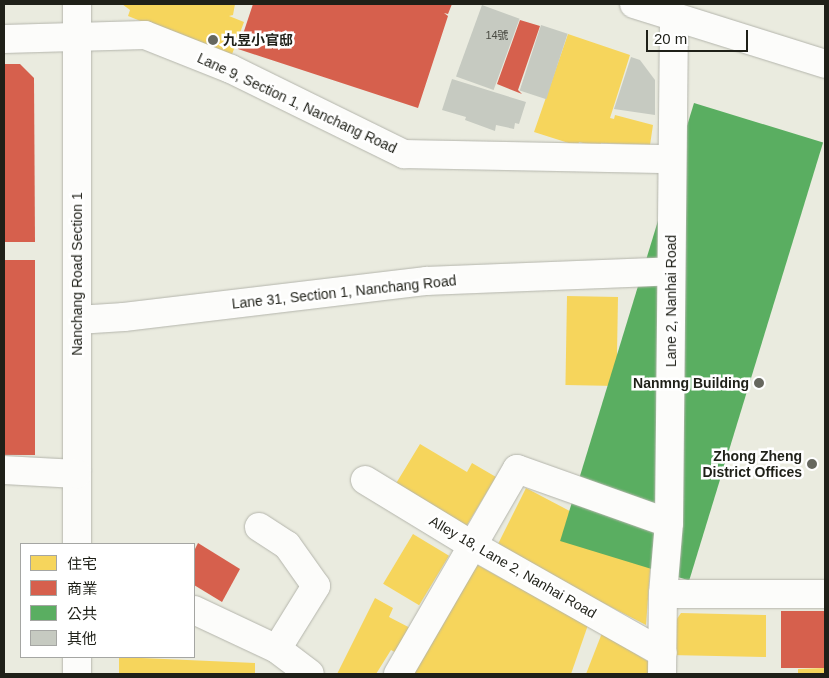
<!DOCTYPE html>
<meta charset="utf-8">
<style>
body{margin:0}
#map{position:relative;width:829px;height:678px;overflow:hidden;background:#eaebdf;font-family:Arial,"Noto Sans TC",sans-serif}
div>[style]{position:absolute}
.homes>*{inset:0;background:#f6d55c;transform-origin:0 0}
.shops>*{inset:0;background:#d6604d;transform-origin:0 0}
.public>*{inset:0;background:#5aae61;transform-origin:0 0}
.building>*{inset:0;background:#c6cac1;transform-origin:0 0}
.roads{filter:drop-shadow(0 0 1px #b4b5ac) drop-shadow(0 0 1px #b4b5ac)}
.minor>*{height:28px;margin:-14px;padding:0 14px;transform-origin:14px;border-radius:14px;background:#fcfcfa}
.dots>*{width:14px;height:14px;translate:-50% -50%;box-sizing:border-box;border:2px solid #fff;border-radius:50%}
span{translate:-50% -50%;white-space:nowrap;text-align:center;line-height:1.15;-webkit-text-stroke:5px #fff;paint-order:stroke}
.number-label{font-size:11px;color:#494a42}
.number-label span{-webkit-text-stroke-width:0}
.poi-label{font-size:14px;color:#1f2018;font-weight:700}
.left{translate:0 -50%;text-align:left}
.right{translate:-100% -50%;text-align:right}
.street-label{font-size:14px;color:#1f2018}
.frame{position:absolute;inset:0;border:5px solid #1f2018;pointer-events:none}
.legend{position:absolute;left:20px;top:543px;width:175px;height:115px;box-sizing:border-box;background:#fff;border:1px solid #a5a6a3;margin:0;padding:6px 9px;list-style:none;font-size:15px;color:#1f2018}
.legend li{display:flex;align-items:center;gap:10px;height:25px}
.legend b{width:25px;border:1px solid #a5a6a3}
.scale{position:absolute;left:646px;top:30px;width:102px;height:22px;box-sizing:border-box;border:2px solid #1f2018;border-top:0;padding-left:6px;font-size:15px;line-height:18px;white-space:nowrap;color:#1f2018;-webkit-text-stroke:4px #fff;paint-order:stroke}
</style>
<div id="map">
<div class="homes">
<i style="clip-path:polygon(122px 4px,235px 4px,233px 15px,229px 16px,244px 22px,231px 57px,128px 16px,130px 10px)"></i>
<i style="clip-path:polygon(568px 34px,630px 55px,610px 118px,614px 119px,615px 115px,653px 125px,650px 145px,601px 143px,600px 147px,579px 142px,578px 146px,534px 132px)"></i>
<i style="clip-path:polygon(642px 295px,663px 295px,658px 390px,643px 390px)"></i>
<i style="left:567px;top:296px;width:51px;height:89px;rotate:1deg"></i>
<i style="clip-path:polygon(420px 444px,467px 472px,472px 463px,496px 477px,464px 530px,392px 490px)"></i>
<i style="clip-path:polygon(526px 488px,583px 518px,585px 514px,615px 529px,616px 526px,652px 545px,646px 625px,496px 548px)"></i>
<i style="left:413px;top:534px;width:42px;height:58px;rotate:31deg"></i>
<i style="clip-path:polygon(472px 562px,588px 625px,571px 674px,413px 674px)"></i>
<i style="clip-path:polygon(375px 598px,393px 608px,389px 617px,418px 632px,404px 657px,391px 650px,376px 674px,337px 674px)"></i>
<i style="clip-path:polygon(681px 613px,766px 615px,766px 657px,669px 655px,670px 629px)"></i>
<i style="clip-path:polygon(602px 633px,657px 667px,657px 674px,586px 674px)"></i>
<i style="clip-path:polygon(119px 657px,255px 663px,255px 674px,119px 674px)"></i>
<i style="clip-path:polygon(825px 668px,825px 674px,798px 674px,798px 669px)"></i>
</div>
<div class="shops">
<i style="clip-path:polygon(253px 4px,452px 4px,448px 14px,444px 13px,448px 16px,418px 108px,238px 49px)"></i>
<i style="clip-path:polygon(520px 20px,540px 26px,518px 90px,522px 94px,497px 84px)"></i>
<i style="clip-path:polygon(4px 64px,20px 64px,34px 78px,35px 242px,4px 242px)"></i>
<i style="left:4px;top:260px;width:31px;height:195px"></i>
<i style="clip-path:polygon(198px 543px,240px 569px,222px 602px,194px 585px,194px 551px)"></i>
<i style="left:825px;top:611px;width:57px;height:44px;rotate:90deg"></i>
</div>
<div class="public">
<i style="left:694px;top:103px;width:135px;height:458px;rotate:17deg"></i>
</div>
<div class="building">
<i style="left:482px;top:5px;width:40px;height:76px;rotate:20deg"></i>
<i style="left:541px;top:25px;width:28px;height:69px;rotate:18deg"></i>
<i style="clip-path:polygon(631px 57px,640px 60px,655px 80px,655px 115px,614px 109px)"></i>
<i style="clip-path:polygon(452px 79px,526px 102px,519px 124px,515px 123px,514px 129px,496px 125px,495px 131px,465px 120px,466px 117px,442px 110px)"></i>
</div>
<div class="roads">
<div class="minor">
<i style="left:77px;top:4px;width:540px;rotate:90deg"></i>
<i style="left:634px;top:4px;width:200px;rotate:17.4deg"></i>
<i style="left:4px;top:39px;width:141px;rotate:-1.6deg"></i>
<i style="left:145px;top:35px;width:92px;rotate:21.6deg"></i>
<i style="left:231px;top:69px;width:193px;rotate:26.2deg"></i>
<i style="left:404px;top:154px;width:268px;rotate:1.1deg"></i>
<i style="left:77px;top:320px;width:47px;rotate:-3.7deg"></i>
<i style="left:124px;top:317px;width:305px;rotate:-6.8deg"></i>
<i style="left:427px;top:281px;width:244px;rotate:-2.3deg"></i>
<i style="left:4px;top:470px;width:73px;rotate:3.1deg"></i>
<i style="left:365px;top:480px;width:125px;rotate:31.3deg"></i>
<i style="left:472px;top:545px;width:219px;rotate:29.5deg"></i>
<i style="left:259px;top:527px;width:33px;rotate:33deg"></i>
<i style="left:287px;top:545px;width:50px;rotate:54.7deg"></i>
<i style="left:316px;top:586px;width:74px;rotate:121.8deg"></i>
<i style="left:663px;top:594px;width:162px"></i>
<i style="left:194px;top:610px;width:92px;rotate:25.2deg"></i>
<i style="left:277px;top:649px;width:41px;rotate:37.1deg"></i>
<i style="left:77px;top:674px;width:17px;rotate:-90deg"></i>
<i style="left:398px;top:674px;width:237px;rotate:-59.9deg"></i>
<i style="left:517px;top:469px;width:161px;rotate:19.6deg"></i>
<i style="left:662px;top:674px;width:80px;rotate:-89.3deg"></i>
<i style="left:663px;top:594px;width:71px;rotate:-85.2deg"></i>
<i style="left:669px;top:523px;width:506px;rotate:-89.43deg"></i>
</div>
</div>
<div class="dots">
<i style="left:213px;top:40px;background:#66675e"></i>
<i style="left:759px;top:383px;background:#66675e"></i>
<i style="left:812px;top:464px;background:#66675e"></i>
</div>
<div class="number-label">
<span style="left:497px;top:35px">14號</span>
</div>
<div class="poi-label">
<span class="left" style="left:223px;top:40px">九昱小官邸</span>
<span class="right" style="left:749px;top:383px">Nanmng Building</span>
<span class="right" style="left:802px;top:464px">Zhong Zheng<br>District Offices</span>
</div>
<div class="street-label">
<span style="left:297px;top:103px;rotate:25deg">Lane 9, Section 1, Nanchang Road</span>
<span style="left:77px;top:274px;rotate:-90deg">Nanchang Road Section 1</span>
<span style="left:344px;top:292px;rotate:-6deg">Lane 31, Section 1, Nanchang Road</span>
<span style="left:671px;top:301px;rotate:-90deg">Lane 2, Nanhai Road</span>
<span style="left:513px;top:567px;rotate:30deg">Alley 18, Lane 2, Nanhai Road</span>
</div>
<div class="frame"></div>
<ul class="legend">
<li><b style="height:14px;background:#f6d55c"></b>住宅</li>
<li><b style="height:14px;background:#d6604d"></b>商業</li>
<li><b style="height:14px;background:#5aae61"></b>公共</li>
<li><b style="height:14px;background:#c6cac1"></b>其他</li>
</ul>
<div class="scale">20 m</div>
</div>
